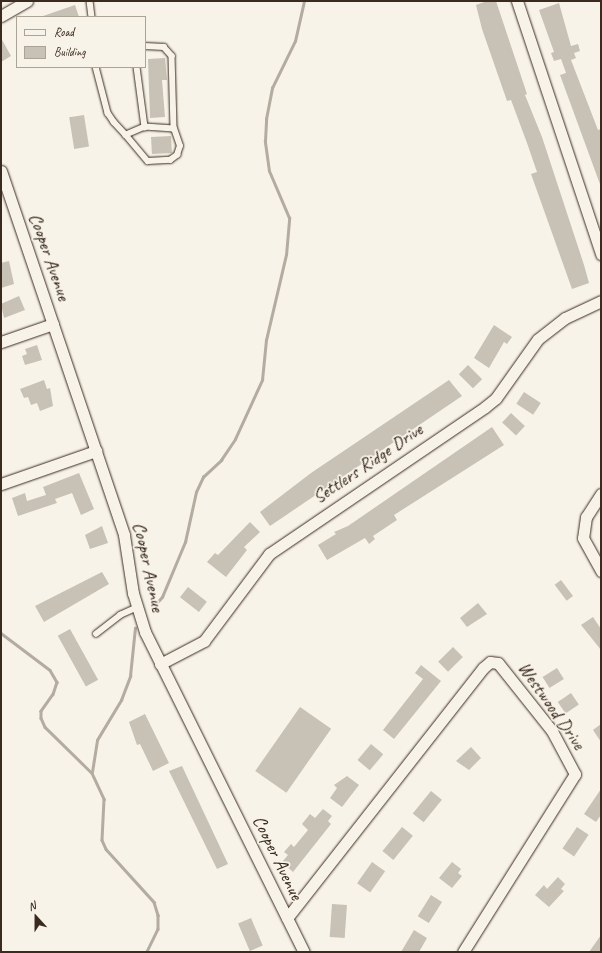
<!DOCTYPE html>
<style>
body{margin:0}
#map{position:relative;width:602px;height:953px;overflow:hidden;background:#f7f3e8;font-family:Caveat,sans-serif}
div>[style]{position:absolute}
.stream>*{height:2.5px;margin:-1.25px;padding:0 1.25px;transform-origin:1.25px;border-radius:1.25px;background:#b4aca0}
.building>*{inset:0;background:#c8c1b6;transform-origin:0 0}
.roads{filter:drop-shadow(0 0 1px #3b2a1e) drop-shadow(0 0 1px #3b2a1e)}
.lane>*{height:5.5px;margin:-2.75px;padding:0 2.75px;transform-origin:2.75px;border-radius:2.75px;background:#f7f3e8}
.street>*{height:11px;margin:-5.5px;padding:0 5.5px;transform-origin:5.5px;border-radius:5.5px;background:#f7f3e8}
span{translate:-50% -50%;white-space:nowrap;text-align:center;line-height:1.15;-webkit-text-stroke:3.5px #f7f3e8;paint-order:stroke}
.street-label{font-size:19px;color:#3b2a1e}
.frame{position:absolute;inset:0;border:2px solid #3b2a1e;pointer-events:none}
.legend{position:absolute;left:16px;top:16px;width:130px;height:52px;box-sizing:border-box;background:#f7f3e8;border:1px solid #aca397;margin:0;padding:5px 7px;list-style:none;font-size:12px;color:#3b2a1e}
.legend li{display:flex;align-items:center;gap:8px;height:20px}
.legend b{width:20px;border:1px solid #aca397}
.north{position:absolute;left:16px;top:897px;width:40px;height:40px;-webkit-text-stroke:3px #f7f3e8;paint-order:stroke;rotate:339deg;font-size:11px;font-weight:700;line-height:16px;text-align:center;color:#3b2a1e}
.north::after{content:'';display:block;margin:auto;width:14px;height:18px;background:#3b2a1e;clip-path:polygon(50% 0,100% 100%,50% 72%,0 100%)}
</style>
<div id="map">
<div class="stream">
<i style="left:152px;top:608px;width:15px;rotate:-48deg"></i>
<i style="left:162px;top:597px;width:60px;rotate:-67.3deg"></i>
<i style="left:185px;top:542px;width:51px;rotate:-77.6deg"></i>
<i style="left:196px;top:492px;width:17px;rotate:-65deg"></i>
<i style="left:203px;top:477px;width:25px;rotate:-43deg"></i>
<i style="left:221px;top:460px;width:25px;rotate:-56deg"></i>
<i style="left:235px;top:439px;width:65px;rotate:-65.4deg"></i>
<i style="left:262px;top:380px;width:40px;rotate:-84.3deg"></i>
<i style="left:266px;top:340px;width:87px;rotate:-76.8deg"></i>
<i style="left:286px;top:255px;width:37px;rotate:-85deg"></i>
<i style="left:289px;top:218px;width:51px;rotate:-113.1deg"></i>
<i style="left:269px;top:171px;width:30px;rotate:-98deg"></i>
<i style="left:265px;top:141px;width:22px;rotate:-87deg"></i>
<i style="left:266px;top:119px;width:32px;rotate:-79deg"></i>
<i style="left:272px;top:88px;width:52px;rotate:-63.9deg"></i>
<i style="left:295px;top:41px;width:41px;rotate:-77.3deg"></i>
<i style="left:1px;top:633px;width:61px;rotate:37.1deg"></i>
<i style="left:50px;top:670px;width:14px;rotate:60deg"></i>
<i style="left:57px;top:682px;width:13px;rotate:108deg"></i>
<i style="left:53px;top:694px;width:21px;rotate:125deg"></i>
<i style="left:41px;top:711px;width:7px;rotate:90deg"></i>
<i style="left:41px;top:718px;width:10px;rotate:66deg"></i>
<i style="left:45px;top:727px;width:66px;rotate:44.4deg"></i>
<i style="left:92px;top:773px;width:29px;rotate:65deg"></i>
<i style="left:104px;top:799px;width:41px;rotate:92.8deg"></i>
<i style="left:102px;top:840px;width:10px;rotate:66deg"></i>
<i style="left:106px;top:849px;width:72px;rotate:47.8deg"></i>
<i style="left:154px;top:902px;width:14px;rotate:73deg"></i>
<i style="left:158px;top:915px;width:14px;rotate:90deg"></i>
<i style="left:158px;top:929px;width:25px;rotate:116deg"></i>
<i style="left:92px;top:772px;width:32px;rotate:-81deg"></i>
<i style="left:97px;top:740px;width:47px;rotate:-59deg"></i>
<i style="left:121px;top:700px;width:26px;rotate:-69deg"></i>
<i style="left:130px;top:676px;width:48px;rotate:-84.1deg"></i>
</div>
<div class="building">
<i style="clip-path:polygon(487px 1px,496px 1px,527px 94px,525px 95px,542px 137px,584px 265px,589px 283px,572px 289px,531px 174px,537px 172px,527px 143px,511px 100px,507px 101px,482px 29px,476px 5px)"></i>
<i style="clip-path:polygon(559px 3px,571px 46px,578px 44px,580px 51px,574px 53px,576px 58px,571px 60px,598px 130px,601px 129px,601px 187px,560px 75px,566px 73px,561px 59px,554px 61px,551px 53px,554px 52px,539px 10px)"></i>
<i style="clip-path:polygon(75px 5px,79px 17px,43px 17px,43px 16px)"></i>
<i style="clip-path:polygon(1px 38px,11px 56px,1px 62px)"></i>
<i style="clip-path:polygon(165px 58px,167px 80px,162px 80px,165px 117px,150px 118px,148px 59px)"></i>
<i style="left:84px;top:115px;width:32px;height:15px;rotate:81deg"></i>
<i style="left:171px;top:136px;width:17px;height:20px;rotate:87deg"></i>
<i style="clip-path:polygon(9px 261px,14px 284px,1px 288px,1px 263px)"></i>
<i style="clip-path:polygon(19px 296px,25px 310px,4px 318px,1px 304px)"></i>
<i style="clip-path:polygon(494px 325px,512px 337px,507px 344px,504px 342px,489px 368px,474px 358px)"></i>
<i style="clip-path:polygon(37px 345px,42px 360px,25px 365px,22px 356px,27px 354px,25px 349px)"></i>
<i style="left:468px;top:365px;width:20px;height:13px;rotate:45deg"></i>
<i style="clip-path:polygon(44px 380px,47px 389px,50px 388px,53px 406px,40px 411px,37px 403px,31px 405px,28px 397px,24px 398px,20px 389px)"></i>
<i style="clip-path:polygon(449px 380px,462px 396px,270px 526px,260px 512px,311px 473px)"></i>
<i style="left:524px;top:392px;width:20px;height:14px;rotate:33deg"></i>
<i style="left:511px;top:413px;width:19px;height:13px;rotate:43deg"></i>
<i style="clip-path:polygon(492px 427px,504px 445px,394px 515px,397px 520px,373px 536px,375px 539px,369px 544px,365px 538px,327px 560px,318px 545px,336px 534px,334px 532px,348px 526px)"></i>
<i style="clip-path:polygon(79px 473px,94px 509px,81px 515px,72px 493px,55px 499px,57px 503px,18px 516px,12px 498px,25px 493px,27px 501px,46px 495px,43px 487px)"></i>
<i style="clip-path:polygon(250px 522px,260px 532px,244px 547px,247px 550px,226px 577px,207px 562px,215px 553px,218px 555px)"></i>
<i style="clip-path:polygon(102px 526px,108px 543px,90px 549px,85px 535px)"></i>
<i style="clip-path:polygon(102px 572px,109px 584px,44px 622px,35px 606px)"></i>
<i style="left:561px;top:580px;width:20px;height:8px;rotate:53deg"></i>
<i style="left:188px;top:587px;width:24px;height:13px;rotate:38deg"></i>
<i style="clip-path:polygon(478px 603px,487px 614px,467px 627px,460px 618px)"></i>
<i style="clip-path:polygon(593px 617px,601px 629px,601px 650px,581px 625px)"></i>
<i style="left:70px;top:629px;width:58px;height:14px;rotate:61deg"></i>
<i style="left:453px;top:647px;width:14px;height:21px;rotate:45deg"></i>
<i style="clip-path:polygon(421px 665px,441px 681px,394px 739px,383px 730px,423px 679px,415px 673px)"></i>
<i style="left:557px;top:668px;width:13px;height:17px;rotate:58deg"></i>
<i style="left:571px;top:693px;width:14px;height:16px;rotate:56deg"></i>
<i style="left:300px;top:707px;width:38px;height:78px;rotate:35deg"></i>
<i style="clip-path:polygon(145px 714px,169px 763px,153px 771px,140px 744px,137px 745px,129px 722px)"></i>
<i style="clip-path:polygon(601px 724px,601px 742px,593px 730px)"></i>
<i style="left:371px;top:744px;width:16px;height:21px;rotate:40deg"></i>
<i style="clip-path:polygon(471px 747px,481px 758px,469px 770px,456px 761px)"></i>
<i style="clip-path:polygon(182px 766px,228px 864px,217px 869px,169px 771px)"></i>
<i style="clip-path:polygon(347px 776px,359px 785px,342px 807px,330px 798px,337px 788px,334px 785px)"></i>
<i style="clip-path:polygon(601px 789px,601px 815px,596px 822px,584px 814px)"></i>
<i style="left:431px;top:791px;width:14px;height:29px;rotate:39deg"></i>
<i style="clip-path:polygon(323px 809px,332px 816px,328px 821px,331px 824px,293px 872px,282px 862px,288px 855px,284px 852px,291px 844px,294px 847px,308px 830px,302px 824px,310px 814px,315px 818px)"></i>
<i style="left:402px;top:827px;width:14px;height:31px;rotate:39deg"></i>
<i style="left:577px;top:827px;width:14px;height:26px;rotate:34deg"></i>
<i style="left:372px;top:862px;width:16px;height:26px;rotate:35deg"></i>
<i style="clip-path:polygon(452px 862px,461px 869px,458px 873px,462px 876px,452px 888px,439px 878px)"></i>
<i style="clip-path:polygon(558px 877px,565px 884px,561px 889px,564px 891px,549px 907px,535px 895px,544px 885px,547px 889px)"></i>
<i style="left:431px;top:895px;width:13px;height:25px;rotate:32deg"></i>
<i style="left:332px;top:904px;width:15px;height:33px;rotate:4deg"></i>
<i style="left:251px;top:918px;width:30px;height:14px;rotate:67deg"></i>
<i style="clip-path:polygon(414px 930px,427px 938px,419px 952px,401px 952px)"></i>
<i style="clip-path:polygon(601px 935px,601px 952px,589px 952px)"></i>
</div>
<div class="roads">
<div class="lane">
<i style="left:90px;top:1px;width:16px;rotate:83deg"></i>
<i style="left:145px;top:46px;width:19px;rotate:3deg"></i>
<i style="left:164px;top:47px;width:12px;rotate:48deg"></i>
<i style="left:172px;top:56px;width:73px;rotate:88.4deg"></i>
<i style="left:96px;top:67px;width:48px;rotate:75.4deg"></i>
<i style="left:108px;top:113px;width:11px;rotate:56deg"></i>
<i style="left:114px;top:122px;width:18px;rotate:47deg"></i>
<i style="left:126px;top:135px;width:34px;rotate:50deg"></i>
<i style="left:148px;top:161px;width:22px;rotate:-3deg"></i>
<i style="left:170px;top:160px;width:9px;rotate:-36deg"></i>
<i style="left:177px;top:155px;width:9px;rotate:-72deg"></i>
<i style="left:180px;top:146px;width:18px;rotate:-109deg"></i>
<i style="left:174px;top:129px;width:29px;rotate:-176deg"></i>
<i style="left:145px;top:127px;width:21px;rotate:157deg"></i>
<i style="left:137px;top:67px;width:61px;rotate:82.4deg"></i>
<i style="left:96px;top:634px;width:31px;rotate:-38deg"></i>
<i style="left:120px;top:615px;width:17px;rotate:-24deg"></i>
</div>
<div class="street">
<i style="left:517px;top:1px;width:267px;rotate:71.6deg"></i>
<i style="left:1px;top:16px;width:30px;rotate:-30deg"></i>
<i style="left:1px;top:171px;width:384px;rotate:71.3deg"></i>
<i style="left:124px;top:535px;width:59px;rotate:81.2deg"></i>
<i style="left:133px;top:593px;width:41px;rotate:72.9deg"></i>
<i style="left:145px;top:632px;width:357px;rotate:63.6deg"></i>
<i style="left:1px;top:342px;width:55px;rotate:-19.1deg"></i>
<i style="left:1px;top:484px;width:101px;rotate:-19.2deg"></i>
<i style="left:601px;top:494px;width:27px;rotate:123deg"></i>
<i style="left:586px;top:517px;width:21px;rotate:98deg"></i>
<i style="left:583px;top:538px;width:38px;rotate:61deg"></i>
<i style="left:160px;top:664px;width:50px;rotate:-27.6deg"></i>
<i style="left:204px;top:641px;width:109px;rotate:-53.2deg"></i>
<i style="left:269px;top:554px;width:261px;rotate:-34.2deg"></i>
<i style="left:485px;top:407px;width:14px;rotate:-39deg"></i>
<i style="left:496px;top:398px;width:72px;rotate:-54.6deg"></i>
<i style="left:538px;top:339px;width:34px;rotate:-38deg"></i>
<i style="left:565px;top:318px;width:40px;rotate:-25deg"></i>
<i style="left:287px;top:918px;width:318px;rotate:-51.9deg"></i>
<i style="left:483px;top:668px;width:9px;rotate:-41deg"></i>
<i style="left:490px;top:662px;width:8px;rotate:7deg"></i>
<i style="left:498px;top:663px;width:87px;rotate:51.5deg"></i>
<i style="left:552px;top:731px;width:49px;rotate:61.9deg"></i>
<i style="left:575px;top:774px;width:210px;rotate:122.2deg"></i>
</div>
</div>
<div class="street-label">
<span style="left:49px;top:257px;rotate:71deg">Cooper Avenue</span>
<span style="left:368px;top:464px;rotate:-34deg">Settlers Ridge Drive</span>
<span style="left:148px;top:567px;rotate:78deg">Cooper Avenue</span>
<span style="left:551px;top:706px;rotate:55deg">Westwood Drive</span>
<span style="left:277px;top:858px;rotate:64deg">Cooper Avenue</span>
</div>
<div class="frame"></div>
<ul class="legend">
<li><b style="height:5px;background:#f7f3e8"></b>Road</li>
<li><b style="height:11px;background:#c8c1b6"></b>Building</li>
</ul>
<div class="north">N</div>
</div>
